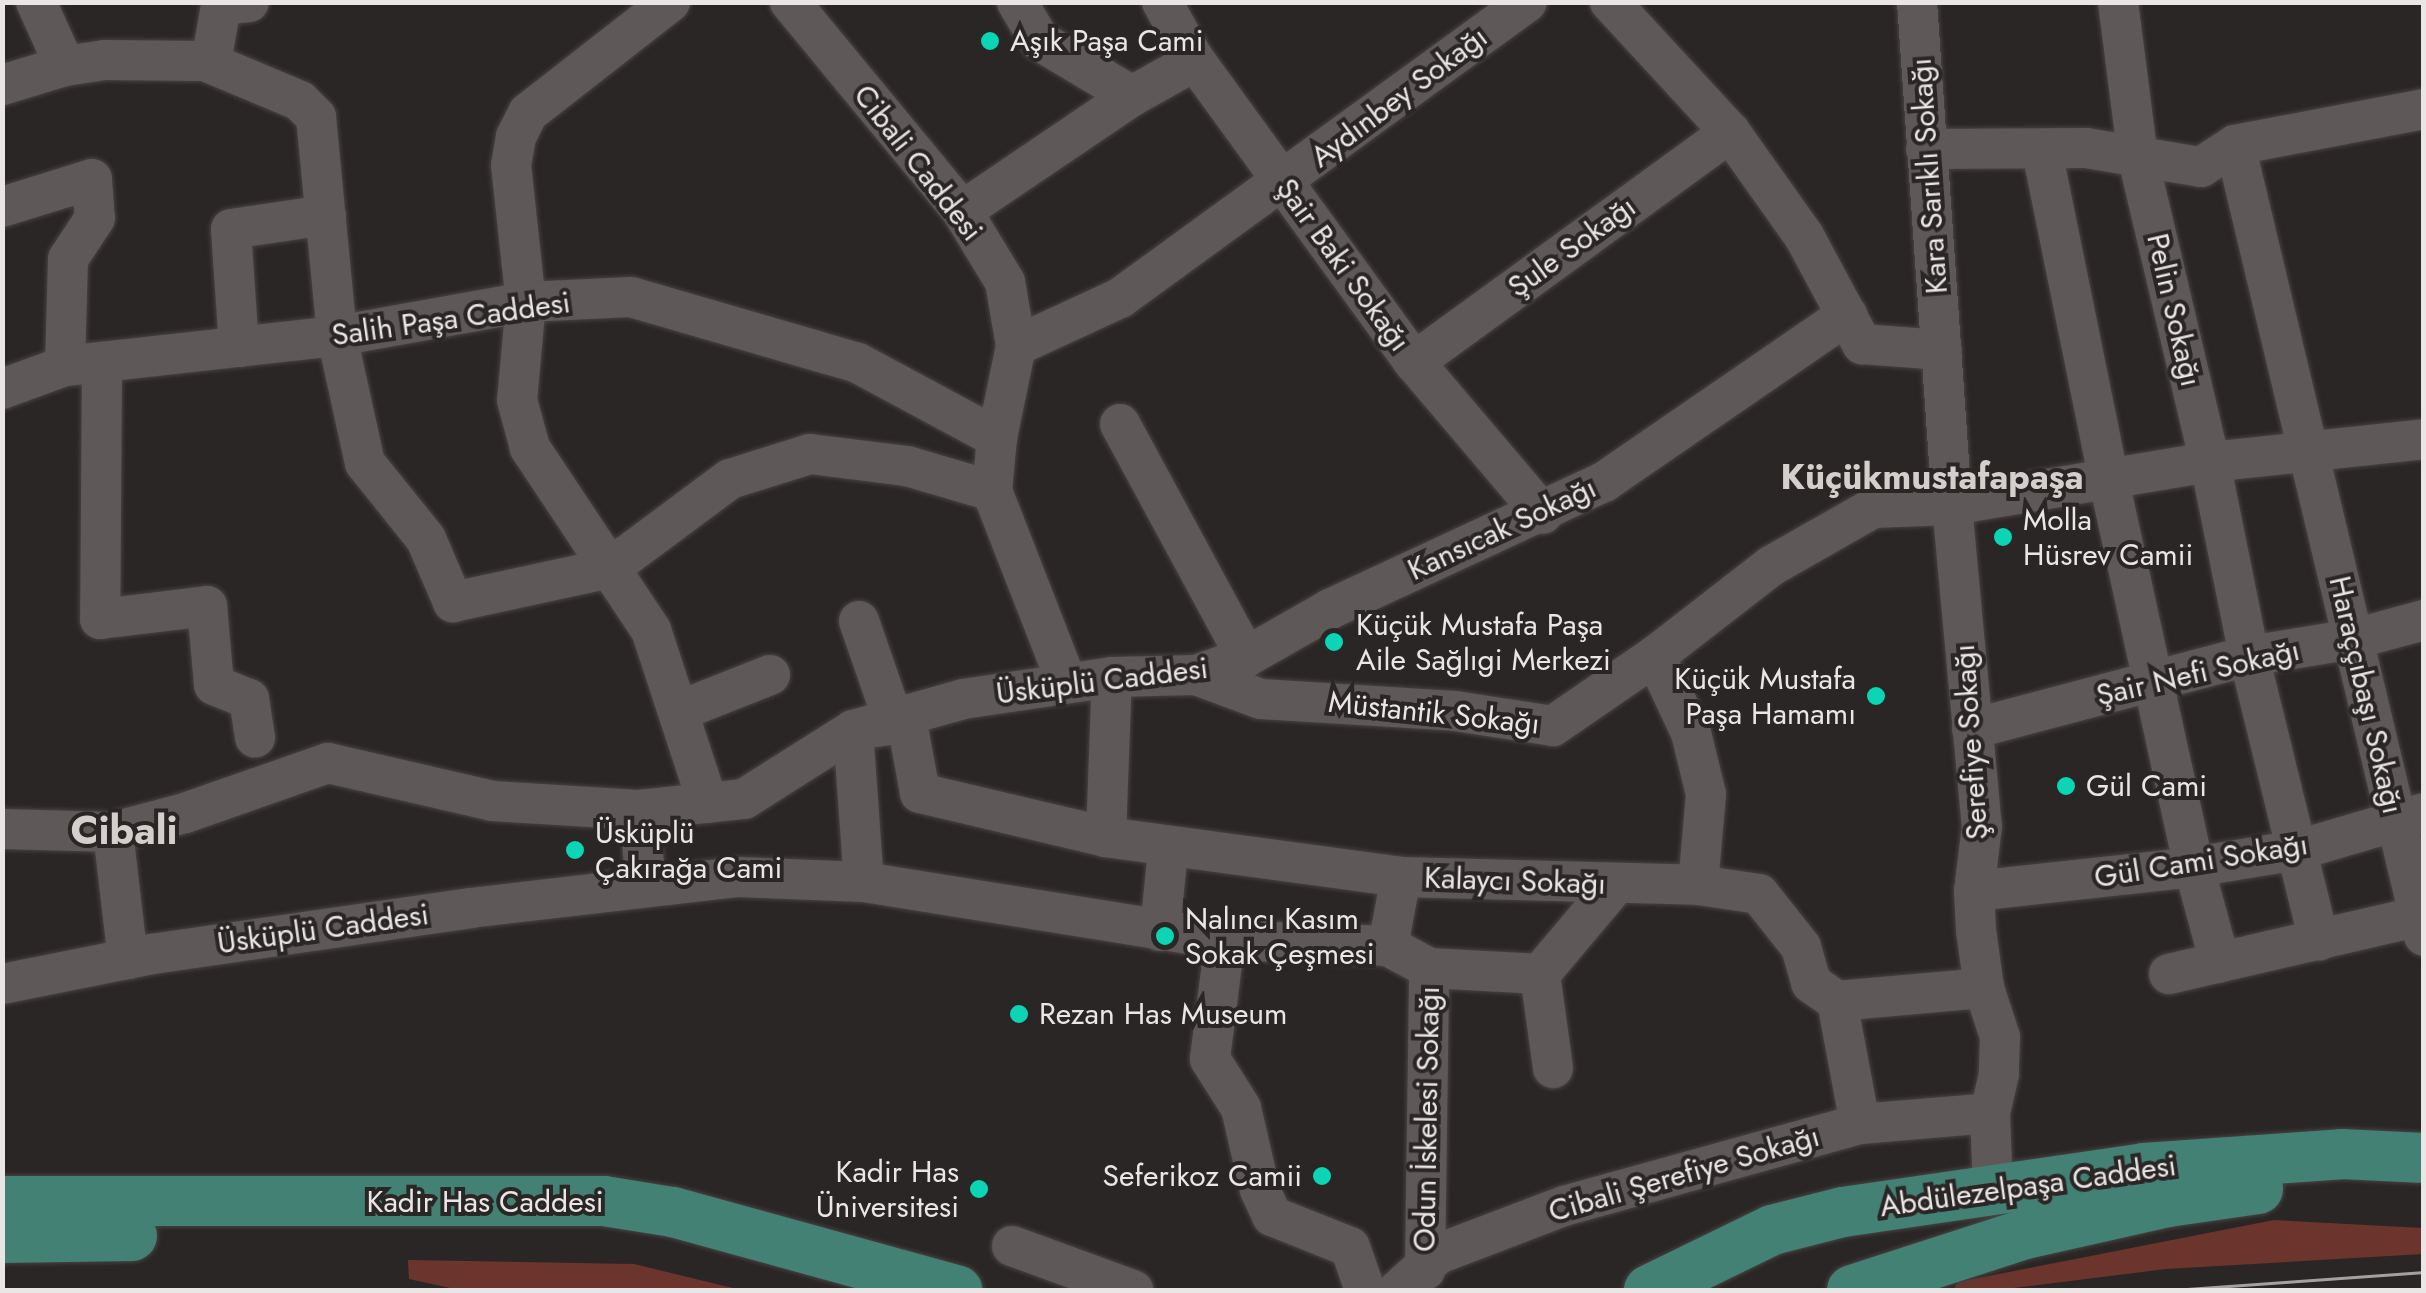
<!DOCTYPE html>
<meta charset="utf-8">
<style>
body{margin:0}
#map{position:relative;width:2426px;height:1293px;overflow:hidden;background:#2a2625;font-family:Jost,sans-serif}
div>[style]{position:absolute}
.green>*{inset:0;background:#6b352d}
.roads{filter:drop-shadow(0 0 2px #464342) drop-shadow(0 0 2px #464342)}
.minor>*{height:40px;margin:-20px;padding:0 20px;transform-origin:20px;border-radius:20px;background:#5e5958}
.major>*{height:50px;margin:-25px;padding:0 25px;transform-origin:25px;border-radius:25px;background:#438174}
.tram>*{height:2.5px;margin:-1.25px;padding:0 1.25px;transform-origin:1.25px;border-radius:1.25px;background:#a4a1a0}
.dots>*{width:28px;height:28px;translate:-50% -50%;box-sizing:border-box;border:5px solid #2a2625;border-radius:50%}
span{translate:-50% -50%;white-space:nowrap;text-align:center;line-height:1.15;-webkit-text-stroke:8px #2a2625;paint-order:stroke}
.poi-label{font-size:30px;color:#e9e6e5}
.left{translate:0 -50%;text-align:left}
.right{translate:-100% -50%;text-align:right}
.street-label{font-size:30px;color:#e9e6e5}
.quarter-label{font-size:35px;color:#d4cecd;font-weight:700}
.district-label{font-size:40px;color:#d4cecd;font-weight:700}
.frame{position:absolute;inset:0;border:5px solid #e9e6e5;pointer-events:none}
</style>
<div id="map">
<div class="green">
<i style="clip-path:polygon(2274px 1220px,2423px 1228px,2423px 1254px,2166px 1269px,1997px 1290px,1953px 1290px,1958px 1282px)"></i>
<i style="clip-path:polygon(408px 1260px,634px 1264px,741px 1290px,459px 1290px,409px 1279px)"></i>
</div>
<div class="roads">
<div class="minor">
<i style="left:36px;top:2px;width:70px;rotate:65.6deg"></i>
<i style="left:670px;top:2px;width:180px;rotate:142deg"></i>
<i style="left:528px;top:113px;width:27px;rotate:117deg"></i>
<i style="left:516px;top:137px;width:28px;rotate:100deg"></i>
<i style="left:511px;top:165px;width:138px;rotate:83.8deg"></i>
<i style="left:526px;top:302px;width:98px;rotate:95.2deg"></i>
<i style="left:517px;top:400px;width:50px;rotate:74.8deg"></i>
<i style="left:530px;top:448px;width:219px;rotate:56.4deg"></i>
<i style="left:651px;top:630px;width:182px;rotate:71.8deg"></i>
<i style="left:790px;top:2px;width:271px;rotate:50.5deg"></i>
<i style="left:962px;top:211px;width:83px;rotate:58.8deg"></i>
<i style="left:1005px;top:282px;width:65px;rotate:80.2deg"></i>
<i style="left:1016px;top:346px;width:94px;rotate:101.7deg"></i>
<i style="left:997px;top:438px;width:53px;rotate:95.4deg"></i>
<i style="left:992px;top:491px;width:206px;rotate:68.7deg"></i>
<i style="left:1017px;top:2px;width:45px;rotate:59.5deg"></i>
<i style="left:1040px;top:41px;width:107px;rotate:30.9deg"></i>
<i style="left:1162px;top:2px;width:64px;rotate:61deg"></i>
<i style="left:1193px;top:58px;width:376px;rotate:54deg"></i>
<i style="left:1414px;top:362px;width:199px;rotate:49.7deg"></i>
<i style="left:1610px;top:2px;width:177px;rotate:47.3deg"></i>
<i style="left:1730px;top:132px;width:128px;rotate:54.6deg"></i>
<i style="left:1804px;top:236px;width:123px;rotate:61.8deg"></i>
<i style="left:1862px;top:344px;width:80px;rotate:4.3deg"></i>
<i style="left:1917px;top:2px;width:504px;rotate:86.02deg"></i>
<i style="left:1952px;top:505px;width:322px;rotate:84.7deg"></i>
<i style="left:1982px;top:826px;width:65px;rotate:97deg"></i>
<i style="left:1974px;top:891px;width:39px;rotate:87deg"></i>
<i style="left:1976px;top:930px;width:59px;rotate:82.1deg"></i>
<i style="left:1984px;top:988px;width:52px;rotate:71.9deg"></i>
<i style="left:2000px;top:1037px;width:37px;rotate:92deg"></i>
<i style="left:1999px;top:1074px;width:40px;rotate:103deg"></i>
<i style="left:1990px;top:1113px;width:77px;rotate:87.8deg"></i>
<i style="left:2118px;top:2px;width:157px;rotate:82.7deg"></i>
<i style="left:2138px;top:158px;width:312px;rotate:76.7deg"></i>
<i style="left:2210px;top:462px;width:198px;rotate:78.6deg"></i>
<i style="left:2249px;top:656px;width:293px;rotate:76.2deg"></i>
<i style="left:211px;top:63px;width:59px;rotate:-80.2deg"></i>
<i style="left:221px;top:5px;width:28px;rotate:-6deg"></i>
<i style="left:2px;top:85px;width:66px;rotate:-16.8deg"></i>
<i style="left:65px;top:66px;width:40px;rotate:-8.5deg"></i>
<i style="left:105px;top:60px;width:100px;rotate:0.6deg"></i>
<i style="left:205px;top:61px;width:103px;rotate:22.8deg"></i>
<i style="left:300px;top:101px;width:23px;rotate:45deg"></i>
<i style="left:316px;top:117px;width:220px;rotate:84.5deg"></i>
<i style="left:337px;top:336px;width:130px;rotate:77.6deg"></i>
<i style="left:365px;top:463px;width:97px;rotate:51.2deg"></i>
<i style="left:426px;top:539px;width:69px;rotate:66.8deg"></i>
<i style="left:453px;top:602px;width:161px;rotate:-12.2deg"></i>
<i style="left:610px;top:568px;width:149px;rotate:-36.6deg"></i>
<i style="left:730px;top:479px;width:84px;rotate:-17.4deg"></i>
<i style="left:810px;top:454px;width:98px;rotate:7.1deg"></i>
<i style="left:907px;top:466px;width:89px;rotate:16.4deg"></i>
<i style="left:2235px;top:145px;width:813px;rotate:76.56deg"></i>
<i style="left:1926px;top:149px;width:160px;rotate:-0.4deg"></i>
<i style="left:2086px;top:148px;width:117px;rotate:9.4deg"></i>
<i style="left:2201px;top:167px;width:40px;rotate:-32.9deg"></i>
<i style="left:2235px;top:145px;width:192px;rotate:-10.8deg"></i>
<i style="left:2042px;top:151px;width:337px;rotate:78.5deg"></i>
<i style="left:2109px;top:481px;width:395px;rotate:77.6deg"></i>
<i style="left:2194px;top:867px;width:99px;rotate:74.8deg"></i>
<i style="left:2px;top:207px;width:94px;rotate:-17.3deg"></i>
<i style="left:92px;top:179px;width:39px;rotate:86deg"></i>
<i style="left:95px;top:218px;width:49px;rotate:123.4deg"></i>
<i style="left:68px;top:259px;width:107px;rotate:91.6deg"></i>
<i style="left:962px;top:211px;width:205px;rotate:-34.1deg"></i>
<i style="left:1132px;top:96px;width:72px;rotate:-29.1deg"></i>
<i style="left:1016px;top:346px;width:115px;rotate:-24.8deg"></i>
<i style="left:1120px;top:298px;width:503px;rotate:-36.03deg"></i>
<i style="left:239px;top:347px;width:118px;rotate:-93.9deg"></i>
<i style="left:231px;top:229px;width:96px;rotate:-8.4deg"></i>
<i style="left:1414px;top:362px;width:391px;rotate:-36deg"></i>
<i style="left:102px;top:363px;width:256px;rotate:90.4deg"></i>
<i style="left:100px;top:619px;width:108px;rotate:-6.9deg"></i>
<i style="left:207px;top:606px;width:79px;rotate:84.9deg"></i>
<i style="left:214px;top:685px;width:38px;rotate:22deg"></i>
<i style="left:249px;top:699px;width:39px;rotate:81deg"></i>
<i style="left:2px;top:389px;width:67px;rotate:-20.1deg"></i>
<i style="left:65px;top:366px;width:274px;rotate:-6.3deg"></i>
<i style="left:337px;top:336px;width:192px;rotate:-10.2deg"></i>
<i style="left:526px;top:302px;width:105px;rotate:-2.7deg"></i>
<i style="left:631px;top:297px;width:236px;rotate:16.2deg"></i>
<i style="left:858px;top:363px;width:158px;rotate:28.3deg"></i>
<i style="left:1120px;top:424px;width:265px;rotate:61.6deg"></i>
<i style="left:859px;top:621px;width:104px;rotate:70.9deg"></i>
<i style="left:1655px;top:656px;width:85px;rotate:64.9deg"></i>
<i style="left:1691px;top:733px;width:63px;rotate:76.2deg"></i>
<i style="left:1706px;top:794px;width:91px;rotate:95deg"></i>
<i style="left:1196px;top:675px;width:69px;rotate:20.3deg"></i>
<i style="left:1261px;top:699px;width:194px;rotate:3.5deg"></i>
<i style="left:1455px;top:711px;width:99px;rotate:8.7deg"></i>
<i style="left:1553px;top:726px;width:124px;rotate:-34.5deg"></i>
<i style="left:1655px;top:656px;width:147px;rotate:-37.8deg"></i>
<i style="left:1771px;top:566px;width:117px;rotate:-29.6deg"></i>
<i style="left:1873px;top:508px;width:79px;rotate:-2.2deg"></i>
<i style="left:1952px;top:505px;width:262px;rotate:-9.5deg"></i>
<i style="left:2210px;top:462px;width:215px;rotate:-6.1deg"></i>
<i style="left:679px;top:711px;width:98px;rotate:-21.6deg"></i>
<i style="left:876px;top:727px;width:31px;rotate:-9deg"></i>
<i style="left:907px;top:722px;width:72px;rotate:79.6deg"></i>
<i style="left:920px;top:793px;width:191px;rotate:13.3deg"></i>
<i style="left:1106px;top:837px;width:298px;rotate:7.7deg"></i>
<i style="left:1401px;top:877px;width:297px;rotate:1.5deg"></i>
<i style="left:1698px;top:885px;width:62px;rotate:8.4deg"></i>
<i style="left:1759px;top:894px;width:68px;rotate:51.6deg"></i>
<i style="left:1801px;top:947px;width:37px;rotate:74deg"></i>
<i style="left:1811px;top:983px;width:32px;rotate:35deg"></i>
<i style="left:1837px;top:1001px;width:148px;rotate:-5.1deg"></i>
<i style="left:1972px;top:729px;width:286px;rotate:-14.8deg"></i>
<i style="left:2249px;top:656px;width:106px;rotate:-9.2deg"></i>
<i style="left:2354px;top:639px;width:73px;rotate:-15.2deg"></i>
<i style="left:853px;top:730px;width:152px;rotate:85.9deg"></i>
<i style="left:639px;top:810px;width:76px;rotate:84.7deg"></i>
<i style="left:2px;top:829px;width:111px;rotate:1.5deg"></i>
<i style="left:113px;top:832px;width:74px;rotate:-14.8deg"></i>
<i style="left:185px;top:813px;width:151px;rotate:-19.3deg"></i>
<i style="left:328px;top:763px;width:168px;rotate:13deg"></i>
<i style="left:492px;top:801px;width:147px;rotate:3.5deg"></i>
<i style="left:639px;top:810px;width:106px;rotate:-6deg"></i>
<i style="left:744px;top:799px;width:129px;rotate:-32.3deg"></i>
<i style="left:853px;top:730px;width:114px;rotate:-15.7deg"></i>
<i style="left:963px;top:699px;width:151px;rotate:-8.4deg"></i>
<i style="left:1112px;top:677px;width:84px;rotate:-1.4deg"></i>
<i style="left:1196px;top:675px;width:53px;rotate:-19.8deg"></i>
<i style="left:1246px;top:657px;width:97px;rotate:-29.7deg"></i>
<i style="left:1330px;top:609px;width:302px;rotate:-24.9deg"></i>
<i style="left:1604px;top:482px;width:295px;rotate:-34.5deg"></i>
<i style="left:113px;top:832px;width:128px;rotate:83.3deg"></i>
<i style="left:1106px;top:837px;width:160px;rotate:-87.9deg"></i>
<i style="left:1974px;top:891px;width:221px;rotate:-6.2deg"></i>
<i style="left:2194px;top:867px;width:105px;rotate:-9.3deg"></i>
<i style="left:2298px;top:850px;width:131px;rotate:-16.4deg"></i>
<i style="left:1160px;top:931px;width:82px;rotate:-84.4deg"></i>
<i style="left:1225px;top:940px;width:120px;rotate:97.2deg"></i>
<i style="left:1210px;top:1059px;width:58px;rotate:57.7deg"></i>
<i style="left:1241px;top:1108px;width:84px;rotate:77deg"></i>
<i style="left:1260px;top:1190px;width:29px;rotate:65deg"></i>
<i style="left:1272px;top:1216px;width:84px;rotate:21.7deg"></i>
<i style="left:1350px;top:1247px;width:46px;rotate:70.8deg"></i>
<i style="left:1388px;top:946px;width:70px;rotate:-79.3deg"></i>
<i style="left:1540px;top:974px;width:95px;rotate:82.1deg"></i>
<i style="left:2169px;top:974px;width:262px;rotate:-13deg"></i>
<i style="left:2px;top:984px;width:153px;rotate:-11.3deg"></i>
<i style="left:152px;top:954px;width:321px;rotate:-8.2deg"></i>
<i style="left:470px;top:908px;width:270px;rotate:-6.6deg"></i>
<i style="left:738px;top:877px;width:126px;rotate:2.3deg"></i>
<i style="left:864px;top:882px;width:366px;rotate:9.1deg"></i>
<i style="left:1225px;top:940px;width:163px;rotate:2.1deg"></i>
<i style="left:1388px;top:946px;width:47px;rotate:28.2deg"></i>
<i style="left:1429px;top:968px;width:111px;rotate:3.1deg"></i>
<i style="left:1540px;top:974px;width:116px;rotate:-49.9deg"></i>
<i style="left:1837px;top:1001px;width:125px;rotate:79.4deg"></i>
<i style="left:1012px;top:1246px;width:129px;rotate:20deg"></i>
<i style="left:1425px;top:1270px;width:302px;rotate:-89.2deg"></i>
<i style="left:1398px;top:1290px;width:54px;rotate:-42deg"></i>
<i style="left:1438px;top:1254px;width:135px;rotate:-20.9deg"></i>
<i style="left:1564px;top:1206px;width:307px;rotate:-15.5deg"></i>
<i style="left:1860px;top:1124px;width:130px;rotate:-4.8deg"></i>
</div>
<div class="major">
<i style="left:2px;top:1201px;width:602px"></i>
<i style="left:604px;top:1201px;width:70px;rotate:9.1deg"></i>
<i style="left:673px;top:1212px;width:295px;rotate:15.4deg"></i>
<i style="left:2px;top:1238px;width:130px;rotate:-0.9deg"></i>
<i style="left:1649px;top:1290px;width:137px;rotate:-26deg"></i>
<i style="left:1772px;top:1230px;width:73px;rotate:-14.2deg"></i>
<i style="left:1843px;top:1212px;width:304px;rotate:-8.3deg"></i>
<i style="left:2144px;top:1168px;width:198px;rotate:-4deg"></i>
<i style="left:2342px;top:1154px;width:82px;rotate:2.8deg"></i>
<i style="left:1852px;top:1290px;width:182px;rotate:-17.9deg"></i>
<i style="left:2025px;top:1234px;width:147px;rotate:-12.6deg"></i>
<i style="left:2168px;top:1202px;width:91px;rotate:-8.2deg"></i>
</div>
</div>
<div class="tram">
<i style="left:2173px;top:1290px;width:252px;rotate:-4.1deg"></i>
<i style="left:2410px;top:1290px;width:14px;rotate:-4deg"></i>
</div>
<div class="dots">
<i style="left:990px;top:41px;background:#0bd5b5"></i>
<i style="left:2003px;top:537px;background:#0bd5b5"></i>
<i style="left:1334px;top:642px;background:#0bd5b5"></i>
<i style="left:1876px;top:696px;background:#0bd5b5"></i>
<i style="left:2066px;top:786px;background:#0bd5b5"></i>
<i style="left:575px;top:850px;background:#0bd5b5"></i>
<i style="left:1165px;top:936px;background:#0bd5b5"></i>
<i style="left:1019px;top:1014px;background:#0bd5b5"></i>
<i style="left:1322px;top:1176px;background:#0bd5b5"></i>
<i style="left:979px;top:1189px;background:#0bd5b5"></i>
</div>
<div class="poi-label">
<span class="left" style="left:1010px;top:41px">Aşık Paşa Cami</span>
<span class="left" style="left:2023px;top:537px">Molla<br>Hüsrev Camii</span>
<span class="left" style="left:1356px;top:642px">Küçük Mustafa Paşa<br>Aile Sağlıgi Merkezi</span>
<span class="right" style="left:1856px;top:696px">Küçük Mustafa<br>Paşa Hamamı</span>
<span class="left" style="left:2086px;top:786px">Gül Cami</span>
<span class="left" style="left:595px;top:850px">Üsküplü<br>Çakırağa Cami</span>
<span class="left" style="left:1185px;top:936px">Nalıncı Kasım<br>Sokak Çeşmesi</span>
<span class="left" style="left:1039px;top:1014px">Rezan Has Museum</span>
<span class="right" style="left:959px;top:1189px">Kadir Has<br>Üniversitesi</span>
<span class="right" style="left:1302px;top:1176px">Seferikoz Camii</span>
</div>
<div class="street-label">
<span style="left:1399px;top:97px;rotate:-37deg">Aydınbey Sokağı</span>
<span style="left:918px;top:163px;rotate:52deg">Cibali Caddesi</span>
<span style="left:1929px;top:176px;rotate:-94deg">Kara Sarıklı Sokağı</span>
<span style="left:1572px;top:247px;rotate:-36deg">Şule Sokağı</span>
<span style="left:1343px;top:265px;rotate:54deg">Şair Baki Sokağı</span>
<span style="left:2174px;top:310px;rotate:77deg">Pelin Sokağı</span>
<span style="left:451px;top:319px;rotate:-8deg">Salih Paşa Caddesi</span>
<span style="left:1502px;top:529px;rotate:-25deg">Kansıcak Sokağı</span>
<span style="left:2198px;top:673px;rotate:-13deg">Şair Nefi Sokağı</span>
<span style="left:1102px;top:681px;rotate:-7deg">Üsküplü Caddesi</span>
<span style="left:2366px;top:695px;rotate:77deg">Haraççıbaşı Sokağı</span>
<span style="left:1434px;top:713px;rotate:6deg">Müstantik Sokağı</span>
<span style="left:1971px;top:742px;rotate:-94deg">Şerefiye Sokağı</span>
<span style="left:2201px;top:861px;rotate:-9deg">Gül Cami Sokağı</span>
<span style="left:1515px;top:881px;rotate:2deg">Kalaycı Sokağı</span>
<span style="left:323px;top:929px;rotate:-8deg">Üsküplü Caddesi</span>
<span style="left:1427px;top:1119px;rotate:-89deg">Odun İskelesi Sokağı</span>
<span style="left:1684px;top:1174px;rotate:-16deg">Cibali Şerefiye Sokağı</span>
<span style="left:2028px;top:1186px;rotate:-8deg">Abdülezelpaşa Caddesi</span>
<span style="left:485px;top:1202px">Kadir Has Caddesi</span>
</div>
<div class="quarter-label">
<span style="left:1932px;top:477px">Küçükmustafapaşa</span>
</div>
<div class="district-label">
<span style="left:124px;top:830px">Cibali</span>
</div>
<div class="frame"></div>
</div>
